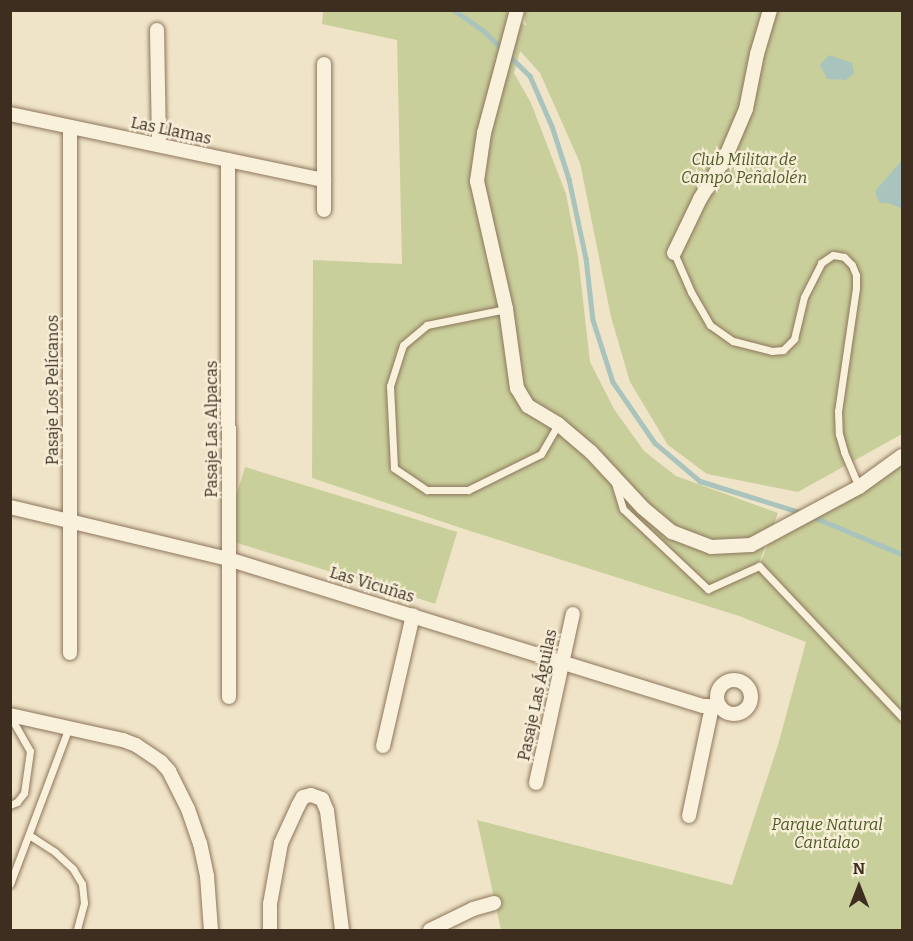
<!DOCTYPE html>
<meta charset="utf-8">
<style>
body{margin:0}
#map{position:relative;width:913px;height:941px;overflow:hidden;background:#f0e4c8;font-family:Bitter,serif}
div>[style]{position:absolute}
.green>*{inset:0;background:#c9cf9b;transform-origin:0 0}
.water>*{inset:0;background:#a9c4bc}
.stream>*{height:4.5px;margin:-2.25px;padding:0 2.25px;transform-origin:2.25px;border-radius:2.25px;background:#a9c4bc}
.roads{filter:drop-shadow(0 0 2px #8d765c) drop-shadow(0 0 2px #8d765c)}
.lane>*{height:7px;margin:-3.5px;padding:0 3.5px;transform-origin:3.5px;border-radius:3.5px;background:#faf1dc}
.street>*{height:14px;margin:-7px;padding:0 7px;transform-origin:7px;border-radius:7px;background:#faf1dc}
.street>.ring{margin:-7px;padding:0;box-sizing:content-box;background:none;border:14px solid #faf1dc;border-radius:50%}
span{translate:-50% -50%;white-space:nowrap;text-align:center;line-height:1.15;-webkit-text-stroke:4.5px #f7eed8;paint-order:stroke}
.street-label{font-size:16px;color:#3d2e20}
.park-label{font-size:16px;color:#4d5a26;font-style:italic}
.frame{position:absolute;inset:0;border:12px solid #3d2e20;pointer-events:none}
.north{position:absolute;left:829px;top:857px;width:60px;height:60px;-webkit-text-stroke:4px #f7eed8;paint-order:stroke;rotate:0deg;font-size:16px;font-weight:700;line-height:24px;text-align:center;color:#3d2e20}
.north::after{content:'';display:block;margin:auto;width:21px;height:27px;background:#3d2e20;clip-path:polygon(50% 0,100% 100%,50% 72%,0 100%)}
</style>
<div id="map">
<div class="green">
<i style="clip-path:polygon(323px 11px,505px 11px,526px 26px,524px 11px,902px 11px,902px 434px,798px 492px,707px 474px,668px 445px,630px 382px,611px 317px,580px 163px,540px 73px,520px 51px,514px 73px,531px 103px,566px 194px,578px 256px,590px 362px,614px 409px,644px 451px,676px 476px,778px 513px,752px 582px,769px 542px,902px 465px,902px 930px,501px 930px,477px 820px,732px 885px,778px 745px,806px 642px,739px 616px,467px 530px,312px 478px,313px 260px,402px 264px,397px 40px,322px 24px)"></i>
<i style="left:245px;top:467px;width:222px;height:75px;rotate:17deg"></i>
</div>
<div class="water">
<i style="clip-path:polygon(829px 55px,852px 63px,854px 73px,846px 80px,827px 79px,820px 65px)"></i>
<i style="clip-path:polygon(902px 160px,902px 209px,889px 203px,880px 203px,876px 196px,876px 190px)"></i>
</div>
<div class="stream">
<i style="left:454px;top:10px;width:37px;rotate:35deg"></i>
<i style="left:484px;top:31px;width:64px;rotate:44.4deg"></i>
<i style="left:530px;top:76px;width:55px;rotate:66.3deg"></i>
<i style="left:552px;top:126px;width:56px;rotate:72.2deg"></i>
<i style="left:569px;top:179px;width:81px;rotate:77.9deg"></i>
<i style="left:586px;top:258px;width:62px;rotate:83.6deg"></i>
<i style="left:593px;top:320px;width:65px;rotate:72.1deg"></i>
<i style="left:613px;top:382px;width:74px;rotate:55.5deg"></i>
<i style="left:655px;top:443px;width:59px;rotate:40.2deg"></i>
<i style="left:700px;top:481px;width:108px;rotate:17.3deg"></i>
<i style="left:811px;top:516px;width:99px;rotate:22.7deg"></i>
</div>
<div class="roads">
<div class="lane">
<i style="left:674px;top:253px;width:43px;rotate:66.4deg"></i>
<i style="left:691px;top:292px;width:38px;rotate:60deg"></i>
<i style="left:710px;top:325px;width:28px;rotate:35deg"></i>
<i style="left:733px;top:341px;width:40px;rotate:14.4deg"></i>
<i style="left:772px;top:351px;width:11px;rotate:-5deg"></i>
<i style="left:783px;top:350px;width:16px;rotate:-45deg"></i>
<i style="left:794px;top:339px;width:43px;rotate:-76.6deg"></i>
<i style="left:804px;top:297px;width:38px;rotate:-63deg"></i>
<i style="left:821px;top:263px;width:14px;rotate:-34deg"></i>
<i style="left:833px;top:255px;width:11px;rotate:10deg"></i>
<i style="left:844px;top:257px;width:11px;rotate:45deg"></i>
<i style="left:852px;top:265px;width:11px;rotate:68deg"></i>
<i style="left:856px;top:275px;width:13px;rotate:90deg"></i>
<i style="left:856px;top:288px;width:124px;rotate:98.3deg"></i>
<i style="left:838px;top:411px;width:23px;rotate:88deg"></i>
<i style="left:839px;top:434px;width:19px;rotate:74deg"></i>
<i style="left:844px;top:452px;width:38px;rotate:67deg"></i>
<i style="left:506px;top:309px;width:81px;rotate:168.6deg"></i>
<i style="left:427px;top:325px;width:31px;rotate:140deg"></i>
<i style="left:403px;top:345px;width:43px;rotate:107.6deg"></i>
<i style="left:390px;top:386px;width:82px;rotate:87.2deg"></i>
<i style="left:394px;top:468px;width:40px;rotate:34deg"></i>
<i style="left:427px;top:490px;width:41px"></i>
<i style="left:468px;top:490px;width:81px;rotate:-26.3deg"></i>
<i style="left:541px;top:454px;width:34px;rotate:-60deg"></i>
<i style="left:615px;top:483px;width:27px;rotate:73deg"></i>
<i style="left:623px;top:509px;width:117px;rotate:43.3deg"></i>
<i style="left:708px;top:589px;width:56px;rotate:-24.3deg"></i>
<i style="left:759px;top:566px;width:208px;rotate:46.6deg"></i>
<i style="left:10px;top:716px;width:40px;rotate:60.3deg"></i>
<i style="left:30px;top:751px;width:42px;rotate:98.1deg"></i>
<i style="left:24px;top:793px;width:11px;rotate:128deg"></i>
<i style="left:17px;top:802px;width:8px;rotate:157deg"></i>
<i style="left:29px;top:835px;width:31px;rotate:33deg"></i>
<i style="left:55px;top:852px;width:25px;rotate:43deg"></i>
<i style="left:73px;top:869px;width:17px;rotate:59deg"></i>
<i style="left:82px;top:884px;width:19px;rotate:84deg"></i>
<i style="left:84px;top:903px;width:28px;rotate:105deg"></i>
<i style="left:10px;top:884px;width:165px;rotate:-69.4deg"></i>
</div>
<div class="street">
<i style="left:517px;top:10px;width:127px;rotate:105deg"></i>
<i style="left:484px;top:133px;width:49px;rotate:98.3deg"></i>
<i style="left:477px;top:181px;width:131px;rotate:77.2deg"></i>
<i style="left:506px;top:309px;width:80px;rotate:82.1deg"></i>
<i style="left:517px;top:388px;width:21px;rotate:59deg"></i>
<i style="left:528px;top:406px;width:35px;rotate:31deg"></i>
<i style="left:558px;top:424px;width:43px;rotate:40.3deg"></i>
<i style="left:591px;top:452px;width:76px;rotate:47.1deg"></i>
<i style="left:643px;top:508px;width:38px;rotate:40deg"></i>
<i style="left:672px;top:532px;width:42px;rotate:21deg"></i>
<i style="left:711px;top:547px;width:40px;rotate:-2.9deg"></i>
<i style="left:751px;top:545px;width:123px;rotate:-28.2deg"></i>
<i style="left:859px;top:487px;width:53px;rotate:-35.8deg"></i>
<i style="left:157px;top:30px;width:115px;rotate:89deg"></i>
<i style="left:324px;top:64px;width:146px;rotate:90deg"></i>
<i style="left:10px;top:114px;width:321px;rotate:11.9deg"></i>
<i style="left:70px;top:127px;width:526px;rotate:90deg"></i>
<i style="left:228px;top:160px;width:537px;rotate:89.89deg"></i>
<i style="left:674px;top:253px;width:60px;rotate:-64.3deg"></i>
<i style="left:700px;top:199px;width:50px;rotate:-58.8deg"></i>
<i style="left:726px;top:156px;width:51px;rotate:-66.9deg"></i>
<i style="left:746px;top:109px;width:56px;rotate:-78.7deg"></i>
<i style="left:757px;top:54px;width:46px;rotate:-73.5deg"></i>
<i style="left:10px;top:507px;width:224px;rotate:13.4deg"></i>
<i style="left:228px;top:559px;width:497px;rotate:17.2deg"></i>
<i style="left:703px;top:706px;width:16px"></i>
<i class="ring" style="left:717px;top:680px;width:20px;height:20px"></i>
<i style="left:10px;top:715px;width:116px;rotate:12.5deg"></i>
<i style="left:123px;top:740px;width:14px;rotate:21deg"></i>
<i style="left:136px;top:745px;width:30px;rotate:34deg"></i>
<i style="left:161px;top:762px;width:12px;rotate:48deg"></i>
<i style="left:169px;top:771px;width:42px;rotate:63.4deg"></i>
<i style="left:188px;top:809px;width:36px;rotate:71deg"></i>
<i style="left:200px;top:843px;width:34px;rotate:78deg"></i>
<i style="left:207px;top:876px;width:54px;rotate:85.8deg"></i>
<i style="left:383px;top:746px;width:134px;rotate:-77.1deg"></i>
<i style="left:536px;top:783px;width:173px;rotate:-77.7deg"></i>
<i style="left:689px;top:816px;width:111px;rotate:-78.1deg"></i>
<i style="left:270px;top:930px;width:26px;rotate:-90deg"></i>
<i style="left:270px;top:904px;width:62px;rotate:-79.8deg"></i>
<i style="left:281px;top:843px;width:41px;rotate:-65.3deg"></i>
<i style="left:298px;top:806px;width:10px;rotate:-61deg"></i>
<i style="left:303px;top:797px;width:8px;rotate:-14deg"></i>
<i style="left:311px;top:795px;width:12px;rotate:20deg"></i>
<i style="left:322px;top:799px;width:13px;rotate:67deg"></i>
<i style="left:327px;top:811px;width:120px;rotate:82.8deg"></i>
<i style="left:430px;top:930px;width:48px;rotate:-26deg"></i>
<i style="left:473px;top:909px;width:22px;rotate:-16deg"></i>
</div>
</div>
<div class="street-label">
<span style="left:171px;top:131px;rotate:12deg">Las Llamas</span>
<span style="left:53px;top:390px;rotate:-90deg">Pasaje Los Pelícanos</span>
<span style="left:212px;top:429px;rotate:-90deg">Pasaje Las Alpacas</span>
<span style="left:372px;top:585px;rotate:17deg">Las Vicuñas</span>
<span style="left:538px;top:695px;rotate:-78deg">Pasaje Las Águilas</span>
</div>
<div class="park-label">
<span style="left:744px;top:169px">Club Militar de<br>Campo Peñalolén</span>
<span style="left:827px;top:834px">Parque Natural<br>Cantalao</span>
</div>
<div class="frame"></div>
<div class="north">N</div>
</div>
